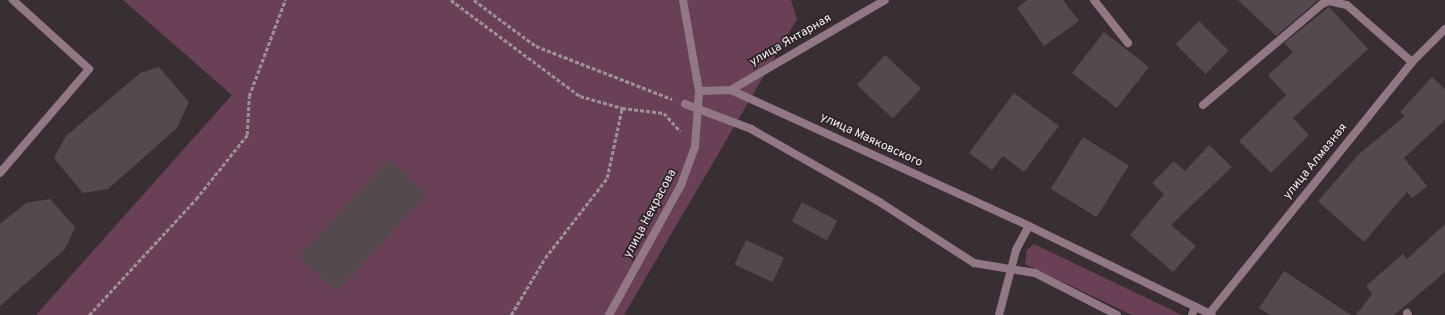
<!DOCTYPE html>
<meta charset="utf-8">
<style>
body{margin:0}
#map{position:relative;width:1445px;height:315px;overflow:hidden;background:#382f33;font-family:Overpass,sans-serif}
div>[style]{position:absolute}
.green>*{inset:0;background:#6a4056}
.building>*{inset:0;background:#544a4e;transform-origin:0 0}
.path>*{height:2.5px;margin-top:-1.25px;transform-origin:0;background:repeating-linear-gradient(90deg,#9a9396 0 4px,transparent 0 6px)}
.lane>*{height:8px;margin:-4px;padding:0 4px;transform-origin:4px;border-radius:4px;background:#927884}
.street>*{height:8px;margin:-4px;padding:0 4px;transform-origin:4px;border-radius:4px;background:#927884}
span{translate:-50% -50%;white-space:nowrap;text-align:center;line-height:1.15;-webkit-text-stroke:3.5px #2e2529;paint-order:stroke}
.street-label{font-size:12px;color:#f4eef1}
</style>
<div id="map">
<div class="green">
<i style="clip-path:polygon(123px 0,791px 0,797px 19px,624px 315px,36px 315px,232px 95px)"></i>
<i style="clip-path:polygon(1034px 244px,1180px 314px,1180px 315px,1132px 315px,1025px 264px,1027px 250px)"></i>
</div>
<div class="building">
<i style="clip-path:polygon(1027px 0,1063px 0,1079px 21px,1044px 46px,1017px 8px)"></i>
<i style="clip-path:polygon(1238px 0,1318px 0,1276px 36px)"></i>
<i style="clip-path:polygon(1329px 7px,1368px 49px,1293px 118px,1309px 135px,1271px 173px,1239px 141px,1286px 95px,1268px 75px,1293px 52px,1284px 43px)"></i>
<i style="left:1199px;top:21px;width:42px;height:33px;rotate:45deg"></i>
<i style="left:1104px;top:32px;width:57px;height:52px;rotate:38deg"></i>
<i style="left:885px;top:55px;width:49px;height:41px;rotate:43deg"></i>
<i style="clip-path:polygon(159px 67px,189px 102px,177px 128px,108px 189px,83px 193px,54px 158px,66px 136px,140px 73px)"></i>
<i style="clip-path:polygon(1432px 77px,1445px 89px,1445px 120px,1404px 158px,1427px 186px,1412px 198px,1407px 192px,1364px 242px,1318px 201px,1359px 154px,1405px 116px,1400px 112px)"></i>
<i style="clip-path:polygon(1014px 93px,1059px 126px,1024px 172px,1003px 156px,992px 170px,969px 153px)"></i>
<i style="left:1083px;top:137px;width:54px;height:61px;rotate:32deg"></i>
<i style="clip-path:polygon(1209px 145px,1232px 167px,1171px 225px,1196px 246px,1173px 272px,1130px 235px,1164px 194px,1152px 183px,1174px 161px,1185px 171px)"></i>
<i style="left:389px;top:159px;width:52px;height:133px;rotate:43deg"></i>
<i style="clip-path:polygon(50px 199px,75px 227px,65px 249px,0 306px,0 224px,26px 203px)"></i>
<i style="left:802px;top:202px;width:40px;height:22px;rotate:28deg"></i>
<i style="clip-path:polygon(1445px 224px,1445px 272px,1394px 315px,1356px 315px,1372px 294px,1366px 286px,1403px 254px,1407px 259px)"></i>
<i style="left:746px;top:240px;width:42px;height:27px;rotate:25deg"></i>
<i style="clip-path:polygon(1284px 271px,1351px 315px,1270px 315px,1259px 308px)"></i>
</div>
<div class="path">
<i style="left:451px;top:0;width:161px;rotate:36.7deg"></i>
<i style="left:580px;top:96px;width:44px;rotate:15.9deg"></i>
<i style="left:622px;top:108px;width:42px;rotate:6.8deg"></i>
<i style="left:664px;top:113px;width:25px;rotate:48deg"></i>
<i style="left:474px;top:0;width:77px;rotate:36.6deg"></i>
<i style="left:536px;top:46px;width:146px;rotate:21.3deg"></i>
<i style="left:89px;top:315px;width:158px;rotate:-47.3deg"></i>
<i style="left:196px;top:199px;width:82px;rotate:-51.4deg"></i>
<i style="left:247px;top:135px;width:39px;rotate:-87deg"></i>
<i style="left:249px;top:96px;width:103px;rotate:-69.4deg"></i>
<i style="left:511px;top:315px;width:66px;rotate:-59.2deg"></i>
<i style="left:545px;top:258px;width:101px;rotate:-52.2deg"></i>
<i style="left:607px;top:178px;width:72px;rotate:-77.9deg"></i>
</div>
<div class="lane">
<i style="left:1094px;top:0;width:55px;rotate:51.7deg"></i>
<i style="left:685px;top:104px;width:71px;rotate:20.7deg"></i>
<i style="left:751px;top:129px;width:150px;rotate:29.6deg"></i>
<i style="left:881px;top:203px;width:111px;rotate:32.8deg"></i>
<i style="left:974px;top:263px;width:62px;rotate:9.3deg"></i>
<i style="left:1035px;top:273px;width:92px;rotate:27.1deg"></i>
<i style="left:1203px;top:105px;width:156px;rotate:-40.3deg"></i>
<i style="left:1322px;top:4px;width:8px;rotate:-23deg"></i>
<i style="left:1329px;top:1px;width:18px;rotate:13deg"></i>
<i style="left:1347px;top:5px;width:86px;rotate:41.2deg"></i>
<i style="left:0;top:173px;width:137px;rotate:-49.4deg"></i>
<i style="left:89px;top:69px;width:103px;rotate:-137.8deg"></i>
<i style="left:1407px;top:313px;width:2px;rotate:63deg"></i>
<i style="left:1209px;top:314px;width:324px;rotate:-51.1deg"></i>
<i style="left:1412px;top:62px;width:47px;rotate:-45deg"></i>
<i style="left:1192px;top:315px;width:9px;rotate:-69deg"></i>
</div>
<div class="street">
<i style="left:731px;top:90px;width:178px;rotate:-30.3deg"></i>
<i style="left:699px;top:91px;width:32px;rotate:-2deg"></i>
<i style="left:731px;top:90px;width:328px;rotate:24.5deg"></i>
<i style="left:1029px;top:226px;width:203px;rotate:25.9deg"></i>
<i style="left:609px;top:315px;width:149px;rotate:-61deg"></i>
<i style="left:681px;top:185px;width:40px;rotate:-69.8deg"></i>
<i style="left:695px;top:147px;width:56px;rotate:-85.9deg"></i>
<i style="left:699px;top:91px;width:92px;rotate:-100deg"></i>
<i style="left:999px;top:315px;width:67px;rotate:-75.3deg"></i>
<i style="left:1016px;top:250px;width:27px;rotate:-62deg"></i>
</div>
<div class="street-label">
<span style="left:791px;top:41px;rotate:-30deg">улица Янтарная</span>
<span style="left:871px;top:141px;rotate:25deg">улица Маяковского</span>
<span style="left:1316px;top:162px;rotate:-51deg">улица Алмазная</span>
<span style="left:651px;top:214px;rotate:-62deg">улица Некрасова</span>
</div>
</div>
